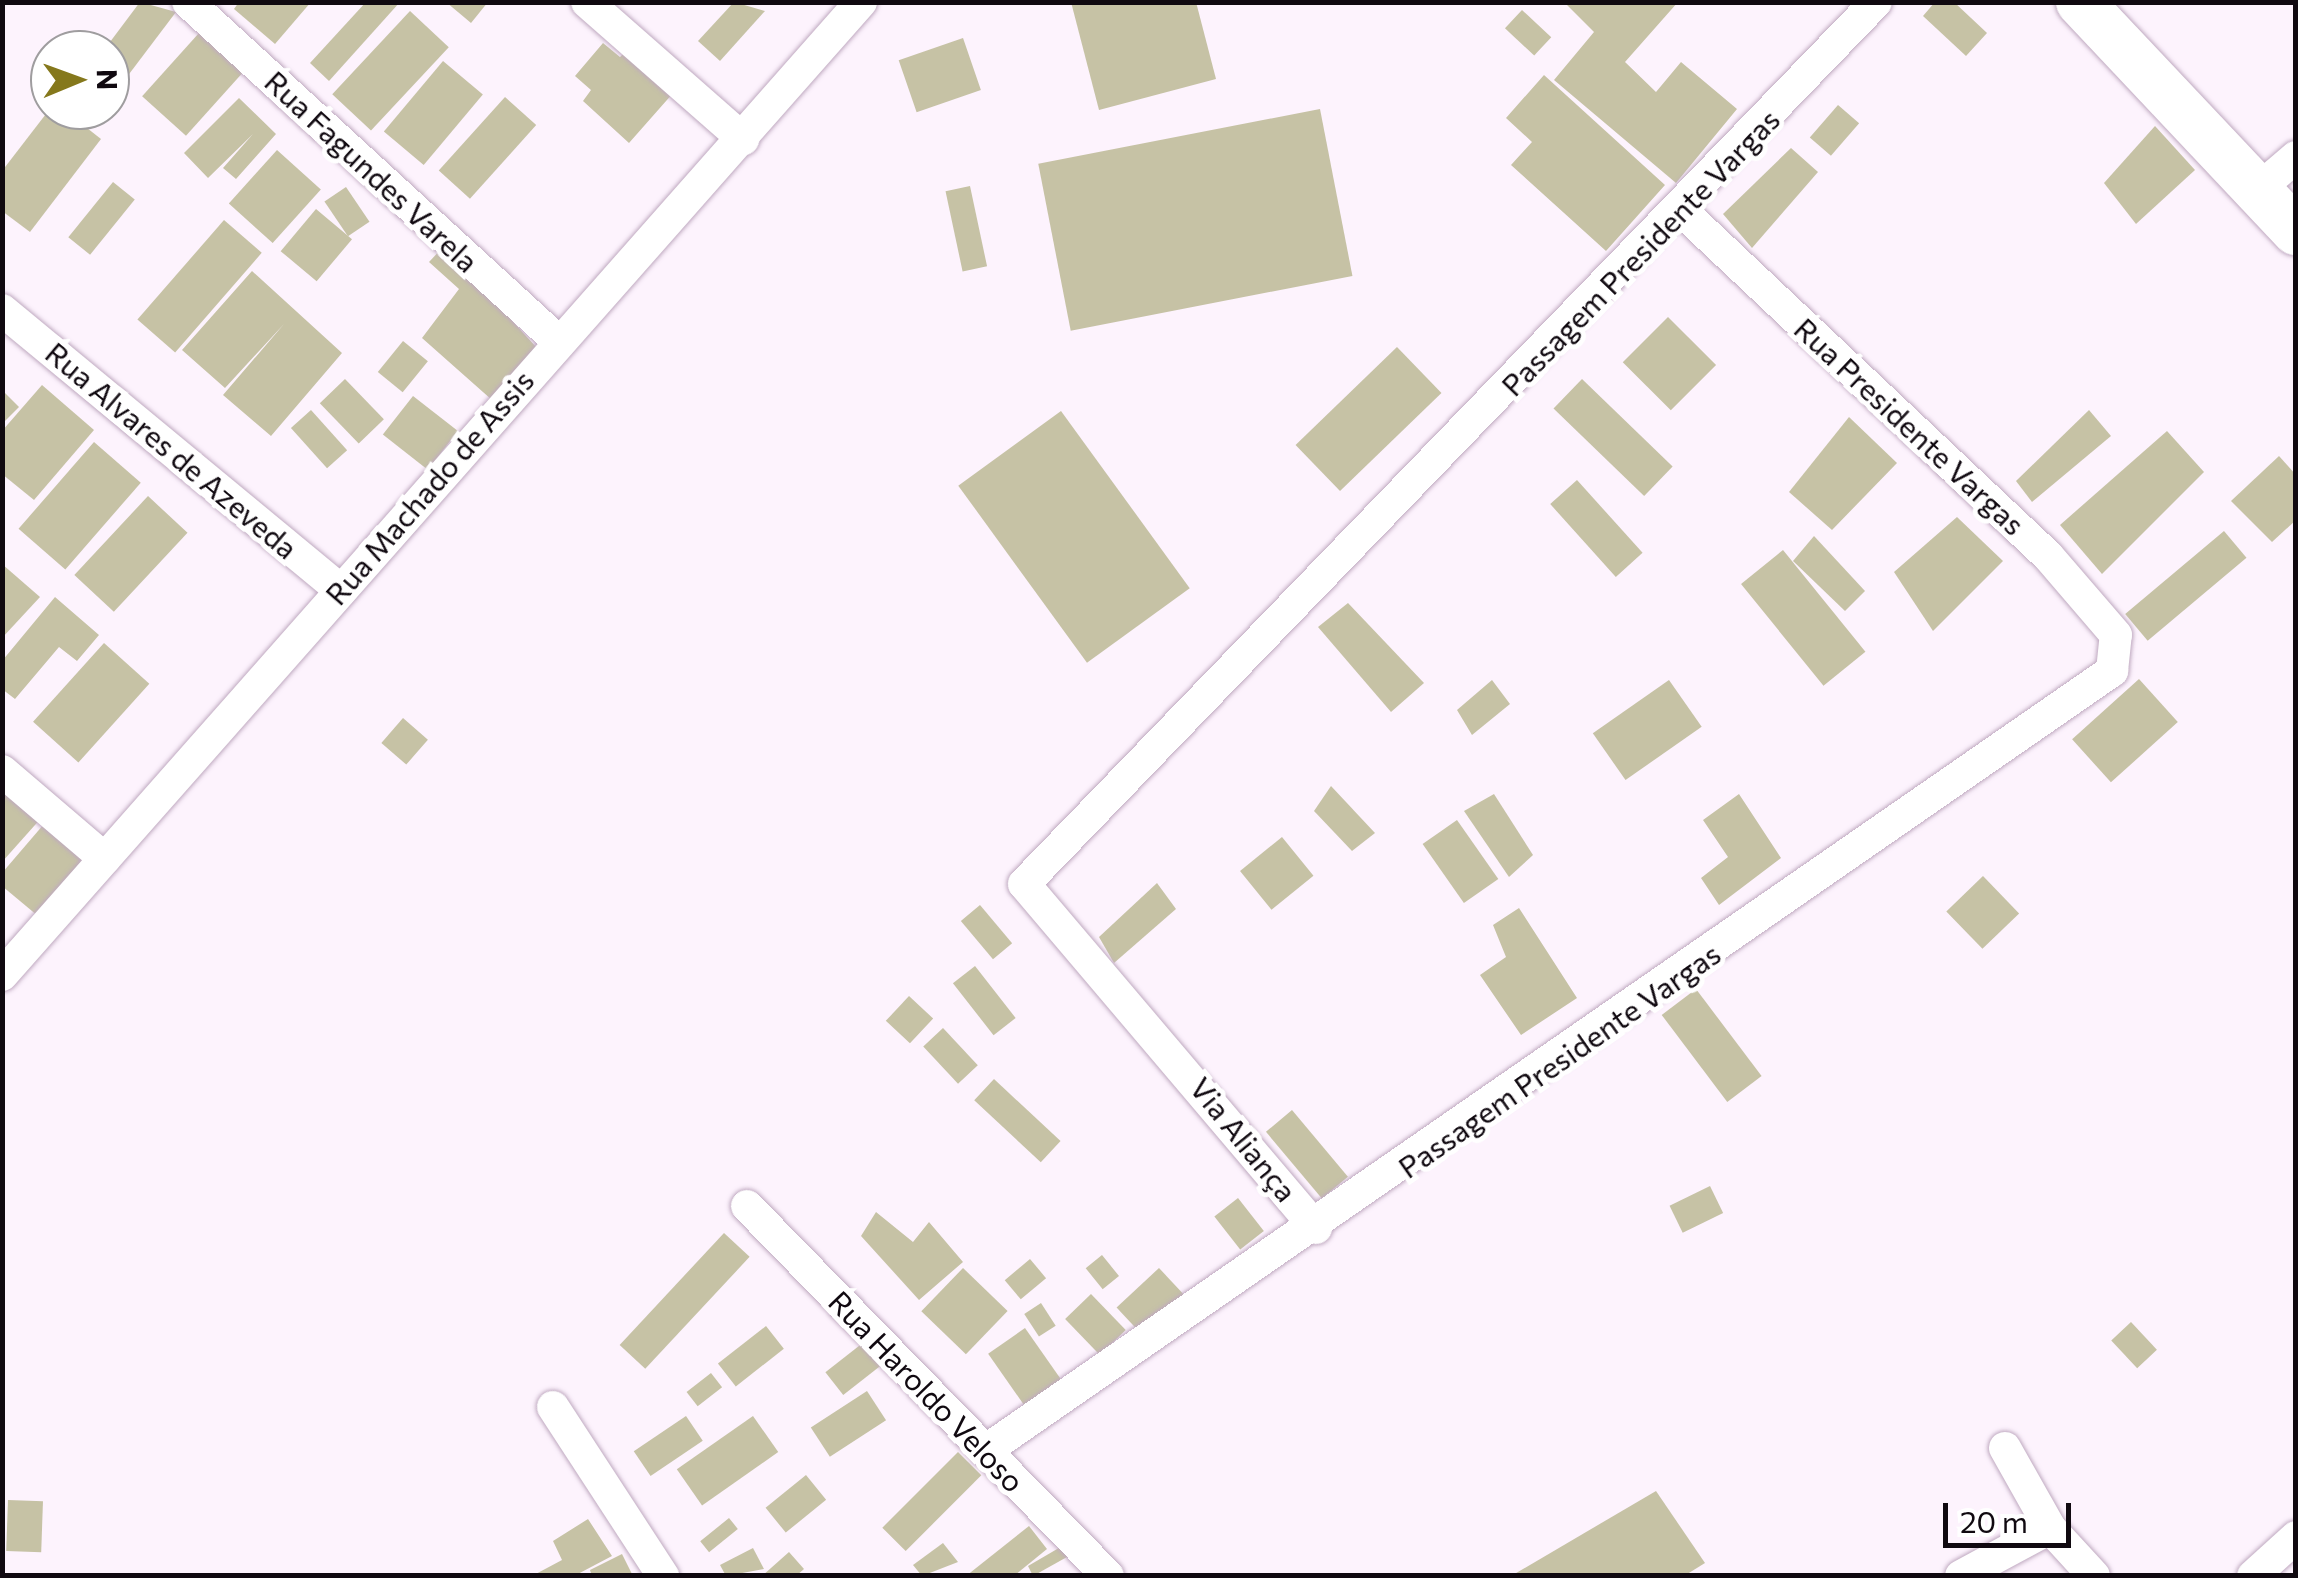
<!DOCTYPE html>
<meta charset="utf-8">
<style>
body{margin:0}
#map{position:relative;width:2298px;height:1578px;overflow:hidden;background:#fdf3fd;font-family:Commissioner,sans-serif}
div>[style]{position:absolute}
.building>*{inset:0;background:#c6c2a5;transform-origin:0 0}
.roads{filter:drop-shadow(0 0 2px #bfa9c0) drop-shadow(0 0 2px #bfa9c0)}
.minor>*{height:32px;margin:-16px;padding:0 16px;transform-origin:16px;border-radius:16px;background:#fff}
.secondary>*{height:48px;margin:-24px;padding:0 24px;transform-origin:24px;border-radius:24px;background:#fff}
span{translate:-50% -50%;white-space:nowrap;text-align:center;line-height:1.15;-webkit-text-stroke:10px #fff;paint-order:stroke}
.street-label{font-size:30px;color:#100910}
.frame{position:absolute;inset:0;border:5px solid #100910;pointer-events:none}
.north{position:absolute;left:30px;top:30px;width:100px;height:100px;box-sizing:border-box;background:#fff;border:2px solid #9f9d9f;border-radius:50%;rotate:89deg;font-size:28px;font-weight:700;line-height:40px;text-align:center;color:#100910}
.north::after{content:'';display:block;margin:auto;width:35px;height:45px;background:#85781c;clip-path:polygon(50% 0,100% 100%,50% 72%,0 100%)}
.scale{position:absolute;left:1943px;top:1503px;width:128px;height:45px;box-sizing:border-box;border:5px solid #100910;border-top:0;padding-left:12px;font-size:30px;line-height:35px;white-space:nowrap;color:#100910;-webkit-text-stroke:8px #fff;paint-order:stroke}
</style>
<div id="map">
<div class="building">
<i style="clip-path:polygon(140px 2px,176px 12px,114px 94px,104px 50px)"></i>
<i style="clip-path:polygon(239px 2px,311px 2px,275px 44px,234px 9px)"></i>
<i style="clip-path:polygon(366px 2px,400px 2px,329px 81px,310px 63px)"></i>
<i style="clip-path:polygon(446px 2px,488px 2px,471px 23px)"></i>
<i style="clip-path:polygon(734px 2px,765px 11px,720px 61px,698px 41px)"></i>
<i style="clip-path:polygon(1071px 2px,1196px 2px,1216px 79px,1099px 110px)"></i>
<i style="clip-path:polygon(1564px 2px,1678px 2px,1625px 62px,1656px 92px,1681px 62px,1737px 109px,1676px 183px,1554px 80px,1594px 32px)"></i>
<i style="clip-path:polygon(1935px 2px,1954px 2px,1987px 33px,1966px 56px,1923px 16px)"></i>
<i style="left:1522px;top:10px;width:40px;height:25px;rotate:43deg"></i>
<i style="left:410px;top:11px;width:53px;height:114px;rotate:43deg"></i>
<i style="left:199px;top:33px;width:59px;height:85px;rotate:42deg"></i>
<i style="left:963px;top:38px;width:55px;height:68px;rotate:71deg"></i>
<i style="clip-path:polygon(603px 43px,620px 57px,627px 50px,674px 92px,629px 143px,583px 101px,591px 90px,575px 76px)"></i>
<i style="left:443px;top:61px;width:52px;height:92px;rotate:40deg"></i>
<i style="clip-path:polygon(1544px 75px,1665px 185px,1606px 251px,1511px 165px,1532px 142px,1506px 118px)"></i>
<i style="left:505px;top:97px;width:42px;height:99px;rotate:42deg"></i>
<i style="clip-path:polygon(239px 98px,276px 134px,236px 179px,223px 168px,253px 134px,208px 178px,184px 153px)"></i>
<i style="left:1838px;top:105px;width:28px;height:43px;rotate:41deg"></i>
<i style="left:1320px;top:109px;width:170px;height:287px;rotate:79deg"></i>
<i style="clip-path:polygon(49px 110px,64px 110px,101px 139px,30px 232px,2px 211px,2px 171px)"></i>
<i style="clip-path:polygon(2155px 126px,2195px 170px,2136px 224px,2104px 183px)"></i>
<i style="clip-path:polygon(1791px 148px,1818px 172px,1752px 248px,1723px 214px)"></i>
<i style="left:277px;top:150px;width:59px;height:72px;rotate:42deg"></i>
<i style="left:113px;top:182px;width:28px;height:71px;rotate:39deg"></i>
<i style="left:970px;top:186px;width:82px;height:25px;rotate:78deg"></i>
<i style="left:346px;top:187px;width:42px;height:26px;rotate:56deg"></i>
<i style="left:316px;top:209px;width:47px;height:55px;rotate:40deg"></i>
<i style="left:224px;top:220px;width:50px;height:132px;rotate:41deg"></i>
<i style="clip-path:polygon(444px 246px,537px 348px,492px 400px,422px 338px,459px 289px,429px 262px)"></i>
<i style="clip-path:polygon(252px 271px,342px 353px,271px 436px,223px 395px,284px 324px,225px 388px,182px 350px)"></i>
<i style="left:1668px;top:317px;width:68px;height:64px;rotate:45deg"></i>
<i style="left:403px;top:341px;width:32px;height:40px;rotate:39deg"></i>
<i style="left:1397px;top:347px;width:64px;height:141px;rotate:46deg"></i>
<i style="left:345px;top:379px;width:56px;height:35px;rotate:46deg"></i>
<i style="left:1582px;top:379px;width:126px;height:41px;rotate:44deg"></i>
<i style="clip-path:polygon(42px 385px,94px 430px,34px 500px,2px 474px,2px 431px)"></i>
<i style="clip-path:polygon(2px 390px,19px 407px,2px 424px)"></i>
<i style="left:413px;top:396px;width:57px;height:49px;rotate:38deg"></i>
<i style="left:311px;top:410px;width:54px;height:27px;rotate:48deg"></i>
<i style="clip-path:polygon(2089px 410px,2111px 436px,2032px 502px,2016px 481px)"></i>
<i style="left:1061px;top:411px;width:219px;height:127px;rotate:54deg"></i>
<i style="clip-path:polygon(1849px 417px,1897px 463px,1832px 530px,1789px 492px)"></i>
<i style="clip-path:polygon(2167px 431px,2204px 472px,2102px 574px,2060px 525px)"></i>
<i style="left:94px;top:442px;width:62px;height:115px;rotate:41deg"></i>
<i style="clip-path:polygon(2279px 456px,2296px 475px,2296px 520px,2272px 542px,2231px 501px)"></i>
<i style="left:1577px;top:480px;width:98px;height:36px;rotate:48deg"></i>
<i style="left:148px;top:496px;width:54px;height:108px;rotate:43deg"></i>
<i style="clip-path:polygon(1957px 517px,2003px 561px,1933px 631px,1894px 572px)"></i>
<i style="left:2224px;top:531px;width:35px;height:129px;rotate:50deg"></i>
<i style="clip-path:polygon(1814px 536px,1865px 591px,1845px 611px,1793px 561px)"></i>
<i style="left:1783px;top:550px;width:131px;height:54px;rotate:51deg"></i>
<i style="clip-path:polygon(2px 564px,40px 597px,2px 638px)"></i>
<i style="clip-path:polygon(55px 597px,99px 635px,77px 661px,59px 647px,15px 699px,2px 689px,2px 661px)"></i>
<i style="clip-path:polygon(1348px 603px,1424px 683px,1391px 712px,1318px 627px)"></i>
<i style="left:104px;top:643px;width:61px;height:106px;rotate:42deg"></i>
<i style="left:2139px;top:679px;width:58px;height:90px;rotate:48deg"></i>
<i style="clip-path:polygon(1492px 680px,1510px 704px,1472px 735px,1457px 710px)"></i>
<i style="left:1669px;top:680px;width:57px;height:93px;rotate:55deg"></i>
<i style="left:403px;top:718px;width:33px;height:33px;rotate:41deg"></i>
<i style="clip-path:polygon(2px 780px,43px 816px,2px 862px)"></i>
<i style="clip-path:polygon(1331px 786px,1375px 833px,1352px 851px,1314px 811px)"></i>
<i style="clip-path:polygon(1494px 794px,1533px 855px,1509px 877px,1464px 811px)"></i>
<i style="clip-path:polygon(1739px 794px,1781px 858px,1719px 905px,1701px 878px,1728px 857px,1703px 820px)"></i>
<i style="left:1457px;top:820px;width:72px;height:42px;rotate:55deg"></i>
<i style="clip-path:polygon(44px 824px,86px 860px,38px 916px,2px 886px,2px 873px)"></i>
<i style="left:1282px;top:837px;width:50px;height:54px;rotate:51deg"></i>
<i style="left:1983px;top:876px;width:52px;height:51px;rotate:46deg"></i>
<i style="clip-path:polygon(1157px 883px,1176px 909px,1114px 963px,1099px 937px)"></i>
<i style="left:980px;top:905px;width:50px;height:25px;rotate:50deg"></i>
<i style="clip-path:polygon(1519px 908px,1577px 998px,1521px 1035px,1480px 975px,1506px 957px,1493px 925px)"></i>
<i style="left:975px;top:966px;width:66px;height:28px;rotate:52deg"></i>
<i style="left:1696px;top:989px;width:109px;height:43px;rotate:53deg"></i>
<i style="left:909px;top:996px;width:33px;height:34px;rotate:43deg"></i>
<i style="left:943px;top:1028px;width:51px;height:27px;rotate:47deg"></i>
<i style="left:994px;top:1079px;width:91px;height:29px;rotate:43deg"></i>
<i style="left:1292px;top:1110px;width:87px;height:34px;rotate:50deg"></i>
<i style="left:1710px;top:1186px;width:30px;height:45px;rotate:64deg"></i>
<i style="left:1238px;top:1198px;width:42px;height:30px;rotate:52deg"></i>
<i style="clip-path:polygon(876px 1212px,913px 1242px,929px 1222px,963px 1262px,919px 1300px,861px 1236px)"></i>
<i style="left:724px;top:1233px;width:35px;height:153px;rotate:43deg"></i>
<i style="left:1102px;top:1255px;width:27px;height:21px;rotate:51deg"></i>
<i style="left:1030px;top:1259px;width:25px;height:33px;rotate:50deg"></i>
<i style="left:963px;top:1268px;width:62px;height:60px;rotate:44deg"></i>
<i style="left:1159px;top:1268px;width:38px;height:58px;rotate:47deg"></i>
<i style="left:1091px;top:1294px;width:50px;height:36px;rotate:46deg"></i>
<i style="left:1041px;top:1303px;width:27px;height:20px;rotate:57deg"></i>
<i style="left:2131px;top:1322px;width:38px;height:27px;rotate:47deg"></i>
<i style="left:766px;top:1326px;width:29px;height:61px;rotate:52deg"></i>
<i style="left:1025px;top:1328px;width:76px;height:45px;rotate:55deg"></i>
<i style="left:864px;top:1342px;width:29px;height:49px;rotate:52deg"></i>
<i style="left:711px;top:1373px;width:18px;height:31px;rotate:52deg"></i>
<i style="left:867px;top:1391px;width:35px;height:67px;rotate:57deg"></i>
<i style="left:686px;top:1416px;width:30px;height:63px;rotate:56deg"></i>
<i style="left:753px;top:1416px;width:44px;height:93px;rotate:55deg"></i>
<i style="left:958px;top:1452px;width:33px;height:107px;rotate:45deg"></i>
<i style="left:806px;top:1475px;width:32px;height:52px;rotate:51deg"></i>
<i style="clip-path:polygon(1656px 1491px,1705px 1563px,1684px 1576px,1511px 1576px)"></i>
<i style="left:8px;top:1500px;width:35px;height:51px;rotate:2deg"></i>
<i style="left:729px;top:1518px;width:14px;height:37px;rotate:51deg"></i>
<i style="clip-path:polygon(588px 1519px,612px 1556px,574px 1576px,532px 1576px,562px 1560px,553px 1541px)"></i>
<i style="clip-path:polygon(1029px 1526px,1047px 1549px,1014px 1576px,966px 1576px)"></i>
<i style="clip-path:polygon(943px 1543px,958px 1562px,922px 1576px,913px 1565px)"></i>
<i style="clip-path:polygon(1064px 1545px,1067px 1557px,1033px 1576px,1028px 1566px)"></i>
<i style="clip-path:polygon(753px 1548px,764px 1569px,726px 1576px,720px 1565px)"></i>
<i style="clip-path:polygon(789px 1552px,804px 1569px,796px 1576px,762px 1576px)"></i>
<i style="clip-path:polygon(622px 1554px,633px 1576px,592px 1576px,590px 1570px)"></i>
</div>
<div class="roads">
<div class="minor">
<i style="left:188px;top:2px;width:499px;rotate:42.5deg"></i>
<i style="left:587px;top:2px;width:208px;rotate:41.3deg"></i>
<i style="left:2255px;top:192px;width:54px;rotate:-40.5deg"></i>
<i style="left:2px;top:310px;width:440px;rotate:39.6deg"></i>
<i style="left:2px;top:771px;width:135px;rotate:40.5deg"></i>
<i style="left:2px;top:975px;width:1298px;rotate:-48.56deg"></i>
<i style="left:747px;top:1206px;width:517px;rotate:45.71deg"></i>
<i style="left:1316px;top:1228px;width:451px;rotate:-130.3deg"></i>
<i style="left:1024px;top:884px;width:1226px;rotate:-45.99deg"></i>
<i style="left:553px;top:1407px;width:202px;rotate:56.9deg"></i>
<i style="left:2005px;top:1448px;width:92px;rotate:60.6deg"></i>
<i style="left:2050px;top:1528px;width:65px;rotate:47.5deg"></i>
<i style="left:985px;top:1451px;width:1371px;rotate:-34.69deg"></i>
<i style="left:2112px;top:671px;width:36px;rotate:-84deg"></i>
<i style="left:2116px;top:635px;width:104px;rotate:-130.7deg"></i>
<i style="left:2048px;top:556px;width:503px;rotate:-136.69deg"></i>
<i style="left:1961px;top:1576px;width:101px;rotate:-28.3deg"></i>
<i style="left:2253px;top:1576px;width:58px;rotate:-42.2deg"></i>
</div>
<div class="secondary">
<i style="left:2080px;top:2px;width:315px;rotate:46.7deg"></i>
</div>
</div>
<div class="street-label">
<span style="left:372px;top:171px;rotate:43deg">Rua Fagundes Varela</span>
<span style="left:1640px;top:252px;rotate:-46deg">Passagem Presidente Vargas</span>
<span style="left:1910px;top:426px;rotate:43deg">Rua Presidente Vargas</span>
<span style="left:172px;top:450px;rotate:40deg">Rua Alvares de Azeveda</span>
<span style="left:429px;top:487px;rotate:-49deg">Rua Machado de Assis</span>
<span style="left:1559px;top:1060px;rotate:-35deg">Passagem Presidente Vargas</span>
<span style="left:1244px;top:1139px;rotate:51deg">Via Aliança</span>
<span style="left:927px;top:1391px;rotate:46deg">Rua Haroldo Veloso</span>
</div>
<div class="frame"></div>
<div class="north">N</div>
<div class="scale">20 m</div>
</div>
